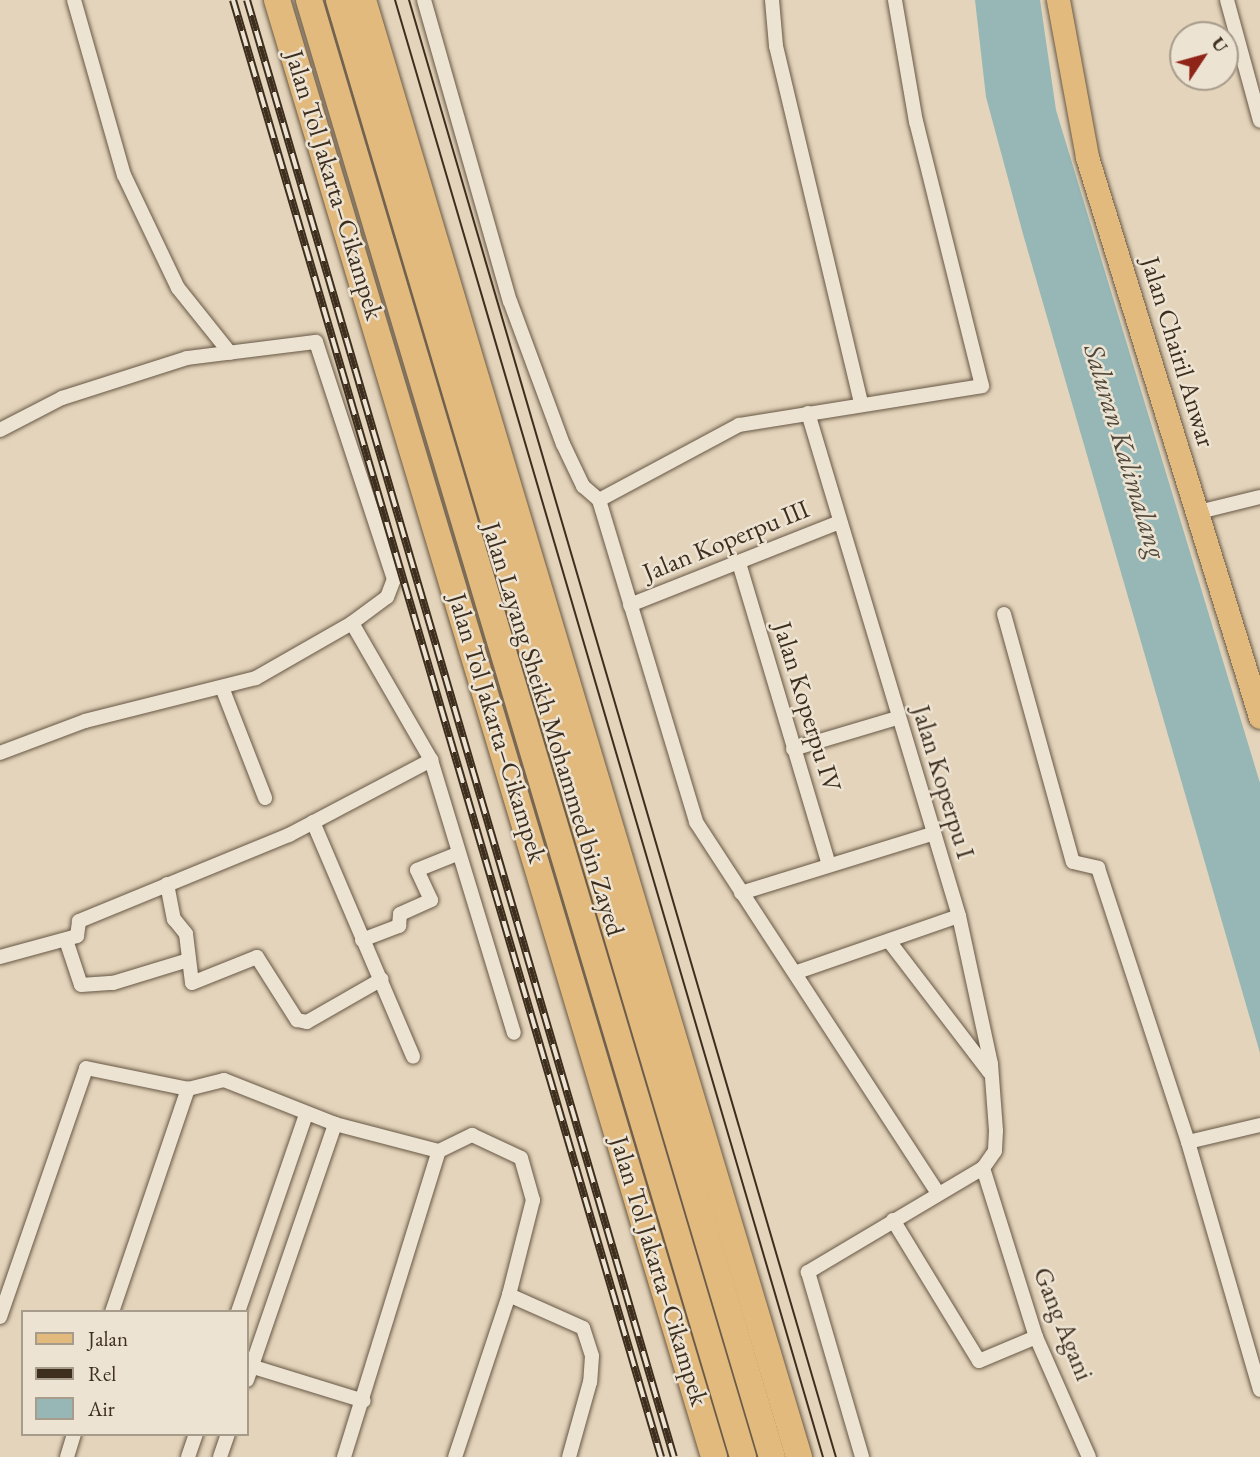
<!DOCTYPE html>
<meta charset="utf-8">
<style>
body{margin:0}
#map{position:relative;width:1260px;height:1457px;overflow:hidden;background:#e4d4bb;font-family:"EB Garamond",serif}
div>[style]{position:absolute}
.water>*{inset:0;background:#96b7b5}
.roads{filter:drop-shadow(0 0 2px #675845) drop-shadow(0 0 2px #675845)}
.minor>*{height:14px;margin:-7px;padding:0 7px;transform-origin:7px;border-radius:7px;background:#ede3d3}
.primary>*{height:23px;margin:-11.5px;padding:0 11.5px;transform-origin:11.5px;border-radius:11.5px;background:#e2ba7e}
.motorway>*{height:26px;margin:-13px;padding:0 13px;transform-origin:13px;border-radius:13px;background:#e2ba7e}
.tram>*{height:2px;margin:-1px;padding:0 1px;transform-origin:1px;border-radius:1px;background:#3d2e1e}
.rail>*{height:8px;margin-top:-4px;transform-origin:0;background:repeating-linear-gradient(90deg,#ede3d3 0 16px,#3d2e1e 0 32px);box-sizing:border-box;border-block:2px solid #3d2e1e}
span{translate:-50% -50%;white-space:nowrap;text-align:center;line-height:1.15;-webkit-text-stroke:5px #ede3d3;paint-order:stroke}
.street-label{font-size:26px;color:#3d2e1e}
.water-label{font-size:28px;color:#4f493c;font-style:italic}
.legend{position:absolute;left:21px;top:1310px;width:228px;height:126px;box-sizing:border-box;background:#ede3d3;border:2px solid #a79b8b;margin:0;padding:9px 12px;list-style:none;font-size:21px;color:#3d2e1e}
.legend li{display:flex;align-items:center;gap:14px;height:35px}
.legend b{width:35px;border:2px solid #a79b8b}
.north{position:absolute;left:1169px;top:21px;width:70px;height:70px;box-sizing:border-box;background:#ede3d3;border:2px solid #a79b8b;border-radius:50%;rotate:54deg;font-size:19px;font-weight:700;line-height:28px;text-align:center;color:#3d2e1e}
.north::after{content:'';display:block;margin:auto;width:24px;height:32px;background:#8f2418;clip-path:polygon(50% 0,100% 100%,50% 72%,0 100%)}
</style>
<div id="map">
<div class="water">
<i style="clip-path:polygon(975px 0,1040px 0,1056px 110px,1260px 783px,1260px 1053px,1023px 234px,986px 97px)"></i>
</div>
<div class="roads">
<div class="minor">
<i style="left:74px;top:0;width:182px;rotate:74.1deg"></i>
<i style="left:124px;top:175px;width:125px;rotate:64.5deg"></i>
<i style="left:178px;top:288px;width:83px;rotate:51.3deg"></i>
<i style="left:424px;top:0;width:313px;rotate:74.1deg"></i>
<i style="left:510px;top:301px;width:153px;rotate:69.7deg"></i>
<i style="left:563px;top:444px;width:47px;rotate:64.5deg"></i>
<i style="left:583px;top:486px;width:21px;rotate:41deg"></i>
<i style="left:599px;top:500px;width:336px;rotate:73.2deg"></i>
<i style="left:696px;top:822px;width:442px;rotate:56.9deg"></i>
<i style="left:772px;top:0;width:46px;rotate:85deg"></i>
<i style="left:776px;top:46px;width:368px;rotate:76.6deg"></i>
<i style="left:1227px;top:0;width:125px;rotate:74.7deg"></i>
<i style="left:808px;top:413px;width:525px;rotate:73.29deg"></i>
<i style="left:959px;top:916px;width:151px;rotate:77.8deg"></i>
<i style="left:991px;top:1064px;width:67px;rotate:85.7deg"></i>
<i style="left:996px;top:1131px;width:20px;rotate:93deg"></i>
<i style="left:995px;top:1151px;width:21px;rotate:125deg"></i>
<i style="left:983px;top:1168px;width:204px;rotate:149.3deg"></i>
<i style="left:808px;top:1272px;width:193px;rotate:73.7deg"></i>
<i style="left:0;top:430px;width:70px;rotate:-27.3deg"></i>
<i style="left:62px;top:398px;width:131px;rotate:-17.7deg"></i>
<i style="left:187px;top:358px;width:130px;rotate:-7.1deg"></i>
<i style="left:316px;top:342px;width:250px;rotate:71.8deg"></i>
<i style="left:394px;top:579px;width:19px;rotate:111deg"></i>
<i style="left:387px;top:597px;width:44px;rotate:143.4deg"></i>
<i style="left:352px;top:623px;width:111px;rotate:150.2deg"></i>
<i style="left:256px;top:678px;width:176px;rotate:165.9deg"></i>
<i style="left:85px;top:721px;width:91px;rotate:159.4deg"></i>
<i style="left:599px;top:500px;width:159px;rotate:-28.2deg"></i>
<i style="left:739px;top:425px;width:246px;rotate:-9.1deg"></i>
<i style="left:982px;top:386px;width:272px;rotate:-104deg"></i>
<i style="left:916px;top:122px;width:124px;rotate:-99.8deg"></i>
<i style="left:1199px;top:512px;width:63px;rotate:-13.8deg"></i>
<i style="left:739px;top:563px;width:314px;rotate:73.4deg"></i>
<i style="left:630px;top:605px;width:226px;rotate:-21.6deg"></i>
<i style="left:1004px;top:614px;width:257px;rotate:74.5deg"></i>
<i style="left:1073px;top:862px;width:26px;rotate:13deg"></i>
<i style="left:1098px;top:868px;width:288px;rotate:71.8deg"></i>
<i style="left:1188px;top:1142px;width:258px;rotate:73.8deg"></i>
<i style="left:352px;top:623px;width:158px;rotate:60deg"></i>
<i style="left:431px;top:760px;width:285px;rotate:73.1deg"></i>
<i style="left:223px;top:690px;width:116px;rotate:68.7deg"></i>
<i style="left:793px;top:749px;width:109px;rotate:-16.6deg"></i>
<i style="left:313px;top:822px;width:255px;rotate:66.9deg"></i>
<i style="left:167px;top:884px;width:36px;rotate:79deg"></i>
<i style="left:174px;top:919px;width:19px;rotate:51deg"></i>
<i style="left:186px;top:934px;width:49px;rotate:83deg"></i>
<i style="left:192px;top:983px;width:70px;rotate:-21.8deg"></i>
<i style="left:257px;top:957px;width:75px;rotate:57.6deg"></i>
<i style="left:297px;top:1020px;width:10px;rotate:11deg"></i>
<i style="left:307px;top:1022px;width:86px;rotate:-29.8deg"></i>
<i style="left:741px;top:893px;width:200px;rotate:-17.2deg"></i>
<i style="left:66px;top:940px;width:47px;rotate:71.6deg"></i>
<i style="left:81px;top:985px;width:32px;rotate:-4deg"></i>
<i style="left:113px;top:983px;width:75px;rotate:-17deg"></i>
<i style="left:362px;top:940px;width:40px;rotate:-21deg"></i>
<i style="left:399px;top:926px;width:12px;rotate:-85deg"></i>
<i style="left:400px;top:914px;width:34px;rotate:-24deg"></i>
<i style="left:431px;top:900px;width:33px;rotate:-115deg"></i>
<i style="left:417px;top:870px;width:45px;rotate:-22deg"></i>
<i style="left:889px;top:941px;width:166px;rotate:52.6deg"></i>
<i style="left:0;top:957px;width:80px;rotate:-15.3deg"></i>
<i style="left:77px;top:936px;width:15px;rotate:-82deg"></i>
<i style="left:79px;top:921px;width:227px;rotate:-22.3deg"></i>
<i style="left:289px;top:835px;width:161px;rotate:-27.8deg"></i>
<i style="left:797px;top:972px;width:171px;rotate:-19.1deg"></i>
<i style="left:1188px;top:1142px;width:74px;rotate:-13.3deg"></i>
<i style="left:983px;top:1168px;width:177px;rotate:72.6deg"></i>
<i style="left:1036px;top:1337px;width:131px;rotate:66.2deg"></i>
<i style="left:893px;top:1220px;width:165px;rotate:58.6deg"></i>
<i style="left:979px;top:1361px;width:62px;rotate:-22.8deg"></i>
<i style="left:509px;top:1295px;width:81px;rotate:24deg"></i>
<i style="left:583px;top:1328px;width:29px;rotate:72deg"></i>
<i style="left:592px;top:1356px;width:26px;rotate:94deg"></i>
<i style="left:590px;top:1382px;width:78px;rotate:105.6deg"></i>
<i style="left:112px;top:1312px;width:236px;rotate:-71.2deg"></i>
<i style="left:188px;top:1089px;width:37px;rotate:-14deg"></i>
<i style="left:224px;top:1080px;width:119px;rotate:21.6deg"></i>
<i style="left:335px;top:1124px;width:107px;rotate:14.6deg"></i>
<i style="left:439px;top:1151px;width:37px;rotate:-26deg"></i>
<i style="left:472px;top:1135px;width:54px;rotate:25.1deg"></i>
<i style="left:521px;top:1158px;width:44px;rotate:74.1deg"></i>
<i style="left:533px;top:1200px;width:98px;rotate:104.2deg"></i>
<i style="left:509px;top:1295px;width:171px;rotate:108.4deg"></i>
<i style="left:238px;top:1312px;width:209px;rotate:-71deg"></i>
<i style="left:0;top:1317px;width:263px;rotate:-70.9deg"></i>
<i style="left:86px;top:1068px;width:104px;rotate:11.6deg"></i>
<i style="left:247px;top:1365px;width:122px;rotate:17.1deg"></i>
<i style="left:247px;top:1380px;width:271px;rotate:-71deg"></i>
<i style="left:67px;top:1457px;width:24px;rotate:-73deg"></i>
<i style="left:188px;top:1457px;width:24px;rotate:-71deg"></i>
<i style="left:220px;top:1457px;width:24px;rotate:-71deg"></i>
<i style="left:344px;top:1457px;width:320px;rotate:-72.8deg"></i>
</div>
<div class="primary">
<i style="left:1058px;top:0;width:160px;rotate:79.5deg"></i>
<i style="left:1087px;top:157px;width:586px;rotate:72.83deg"></i>
</div>
<div class="motorway">
<i style="left:277px;top:0;width:1521px;rotate:73.3deg"></i>
<i style="left:309px;top:0;width:1520px;rotate:73.41deg"></i>
<i style="left:339px;top:0;width:1520px;rotate:73.45deg"></i>
<i style="left:363px;top:0;width:1521px;rotate:73.34deg"></i>
</div>
</div>
<div class="tram">
<i style="left:395px;top:0;width:1519px;rotate:73.63deg"></i>
<i style="left:409px;top:0;width:1518px;rotate:73.67deg"></i>
</div>
<div class="rail">
<i style="left:233px;top:0;width:1519px;rotate:73.63deg"></i>
<i style="left:247px;top:0;width:1518px;rotate:73.67deg"></i>
</div>
<div class="street-label">
<span style="left:334px;top:185px;rotate:73deg">Jalan Tol Jakarta–Cikampek</span>
<span style="left:1178px;top:352px;rotate:73deg">Jalan Chairil Anwar</span>
<span style="left:726px;top:541px;rotate:-22deg">Jalan Koperpu III</span>
<span style="left:807px;top:707px;rotate:73deg">Jalan Koperpu IV</span>
<span style="left:497px;top:728px;rotate:73deg">Jalan Tol Jakarta–Cikampek</span>
<span style="left:553px;top:729px;rotate:73deg">Jalan Layang Sheikh Mohammed bin Zayed</span>
<span style="left:943px;top:782px;rotate:73deg">Jalan Koperpu I</span>
<span style="left:659px;top:1271px;rotate:73deg">Jalan Tol Jakarta–Cikampek</span>
<span style="left:1063px;top:1324px;rotate:68deg">Gang Agani</span>
</div>
<div class="water-label">
<span style="left:1126px;top:451px;rotate:73deg">Saluran Kalimalang</span>
</div>
<ul class="legend">
<li><b style="height:9px;background:#e2ba7e"></b>Jalan</li>
<li><b style="height:9px;background:#3d2e1e"></b>Rel</li>
<li><b style="height:19px;background:#96b7b5"></b>Air</li>
</ul>
<div class="north">U</div>
</div>
